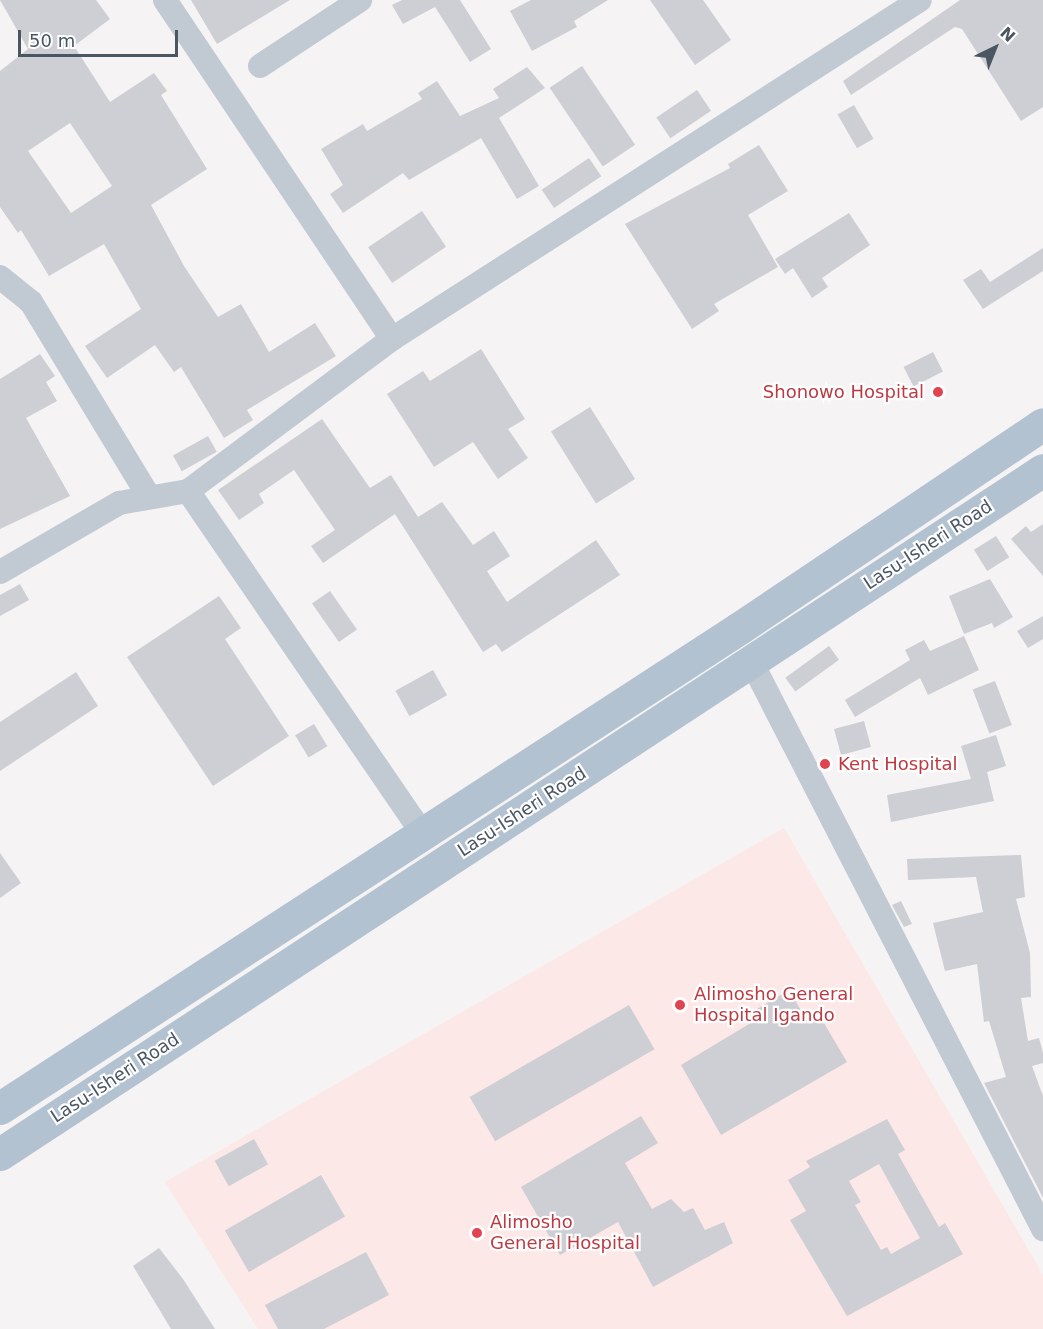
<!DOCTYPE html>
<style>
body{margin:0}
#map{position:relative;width:1043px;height:1329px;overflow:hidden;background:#f5f3f3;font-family:"DejaVu Sans",sans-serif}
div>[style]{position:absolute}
.medical>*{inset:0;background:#fce8e6}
.building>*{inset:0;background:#cdcfd5;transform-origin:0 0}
.minor>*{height:24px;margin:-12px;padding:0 12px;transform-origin:12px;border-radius:12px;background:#c1cad2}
.primary>*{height:33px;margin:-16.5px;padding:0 16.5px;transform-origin:16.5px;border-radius:16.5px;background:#b3c2d1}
.dots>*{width:16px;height:16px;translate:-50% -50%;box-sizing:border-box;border:3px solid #fff;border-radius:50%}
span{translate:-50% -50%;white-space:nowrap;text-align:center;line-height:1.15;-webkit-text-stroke:4.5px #fff;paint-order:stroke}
.health-label{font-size:18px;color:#be3a42}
.right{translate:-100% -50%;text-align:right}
.left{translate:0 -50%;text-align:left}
.street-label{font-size:18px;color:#4a5661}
.north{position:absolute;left:965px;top:18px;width:60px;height:60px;-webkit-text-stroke:4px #fff;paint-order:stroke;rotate:43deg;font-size:16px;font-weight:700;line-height:24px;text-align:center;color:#4a5661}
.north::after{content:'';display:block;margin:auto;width:21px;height:27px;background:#4a5661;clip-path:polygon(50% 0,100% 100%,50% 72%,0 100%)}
.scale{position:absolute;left:18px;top:30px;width:160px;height:27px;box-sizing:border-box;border:3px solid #4a5661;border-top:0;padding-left:8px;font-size:18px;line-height:21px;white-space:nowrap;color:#4a5661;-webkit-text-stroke:4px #fff;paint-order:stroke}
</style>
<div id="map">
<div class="medical">
<i style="clip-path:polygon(784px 828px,1043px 1275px,1043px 1329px,258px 1329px,165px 1182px)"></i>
</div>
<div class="building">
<i style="clip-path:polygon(evenodd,0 0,96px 0,110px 19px,74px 46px,110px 102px,154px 73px,167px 91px,161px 95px,207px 169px,151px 205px,184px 266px,218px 317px,241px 304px,269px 352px,315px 323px,336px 356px,247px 410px,253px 420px,224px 438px,181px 367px,174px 372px,155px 345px,107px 378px,85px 346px,141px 309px,104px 244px,49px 276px,21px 230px,18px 233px,0 207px,0 71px,28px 49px,0 0,70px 123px,112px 186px,71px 213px,28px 151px,70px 123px)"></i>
<i style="clip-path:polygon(191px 0,290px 0,217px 44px)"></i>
<i style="clip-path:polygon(402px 0,460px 0,491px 49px,470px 62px,435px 7px,403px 24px,392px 5px)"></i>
<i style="clip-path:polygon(531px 0,608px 0,574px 21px,577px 27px,532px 51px,510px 11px)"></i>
<i style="clip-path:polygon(650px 0,703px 0,731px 40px,695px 65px)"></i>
<i style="clip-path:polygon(960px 0,1043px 0,1043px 107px,1021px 121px,962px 29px,955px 27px,851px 95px,843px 81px)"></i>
<i style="left:582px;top:66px;width:95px;height:39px;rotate:56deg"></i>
<i style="clip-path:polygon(527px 67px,545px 88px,499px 118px,539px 186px,517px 199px,481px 138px,409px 180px,403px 173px,343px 213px,330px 194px,343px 185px,321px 149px,363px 124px,367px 131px,422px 99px,418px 93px,437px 81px,460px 116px,499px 98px,493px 89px)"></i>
<i style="left:697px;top:90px;width:25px;height:49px;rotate:56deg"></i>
<i style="left:854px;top:105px;width:39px;height:19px;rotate:60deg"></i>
<i style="clip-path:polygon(759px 145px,788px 191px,748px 215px,778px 267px,714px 304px,719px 311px,692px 329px,625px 224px,730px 168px,728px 164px)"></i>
<i style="left:589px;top:158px;width:22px;height:57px;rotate:56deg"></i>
<i style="left:422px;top:211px;width:43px;height:65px;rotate:56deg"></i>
<i style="clip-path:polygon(849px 213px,870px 245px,822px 278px,828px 287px,812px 298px,793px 268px,785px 274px,775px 259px)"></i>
<i style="clip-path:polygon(1043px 248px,1043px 271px,983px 309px,963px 280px,981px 269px,990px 282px)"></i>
<i style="clip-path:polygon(481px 349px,525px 419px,508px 429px,528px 458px,498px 479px,473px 442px,434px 467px,387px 394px,423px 371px,430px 381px)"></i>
<i style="left:933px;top:352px;width:22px;height:33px;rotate:63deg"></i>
<i style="clip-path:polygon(40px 354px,55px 376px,46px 382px,57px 401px,26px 418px,70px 496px,0 529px,0 379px)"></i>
<i style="left:590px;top:407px;width:85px;height:46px;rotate:58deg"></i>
<i style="clip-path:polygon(322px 419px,370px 488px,391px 475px,418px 517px,442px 502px,473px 545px,494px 531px,510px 556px,487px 571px,507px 602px,596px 540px,620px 575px,502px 652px,496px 644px,483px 652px,395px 514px,323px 563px,311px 546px,335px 530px,294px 470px,259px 494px,264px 503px,239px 520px,218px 490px)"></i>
<i style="left:208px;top:436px;width:18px;height:40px;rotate:61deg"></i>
<i style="clip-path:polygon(1043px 524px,1043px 576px,1011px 539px,1026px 526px,1031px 532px)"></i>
<i style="left:996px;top:536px;width:25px;height:26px;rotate:58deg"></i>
<i style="clip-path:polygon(990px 579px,1013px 617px,994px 628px,992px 623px,964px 634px,949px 596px)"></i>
<i style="clip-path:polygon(20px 584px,29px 600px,0 616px,0 595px)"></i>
<i style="left:330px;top:591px;width:47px;height:22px;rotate:55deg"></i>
<i style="clip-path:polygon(219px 596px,241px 628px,225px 639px,289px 736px,213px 786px,127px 657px)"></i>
<i style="clip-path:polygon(1043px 616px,1043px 639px,1028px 648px,1017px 631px)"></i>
<i style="clip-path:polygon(964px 636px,979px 670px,928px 695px,920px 678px,855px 717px,845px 700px,910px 660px,905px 650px,924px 640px,930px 651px)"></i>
<i style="left:829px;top:646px;width:17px;height:54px;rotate:54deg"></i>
<i style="left:433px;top:670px;width:29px;height:43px;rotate:61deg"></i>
<i style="clip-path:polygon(76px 672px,98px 706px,0 771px,0 722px)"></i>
<i style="left:995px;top:681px;width:47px;height:24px;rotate:69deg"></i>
<i style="left:864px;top:721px;width:27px;height:31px;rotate:75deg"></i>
<i style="left:314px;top:724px;width:26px;height:22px;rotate:59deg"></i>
<i style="clip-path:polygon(996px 735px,1006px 766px,987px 772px,994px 801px,891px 822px,887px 795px,971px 779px,961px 746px)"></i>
<i style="clip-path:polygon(0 853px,21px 883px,0 898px)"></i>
<i style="clip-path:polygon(1021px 855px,1025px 897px,1016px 899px,1030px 953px,1031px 997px,1021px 998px,1028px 1041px,1039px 1038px,1043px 1053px,1043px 1063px,1032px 1066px,1043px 1096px,1043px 1198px,984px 1083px,1006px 1077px,989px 1021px,984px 1022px,977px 964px,945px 971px,933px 923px,983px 912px,976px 877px,908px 880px,907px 859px)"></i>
<i style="clip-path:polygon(901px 901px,912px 924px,904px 927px,892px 905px)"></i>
<i style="clip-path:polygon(789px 990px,809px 1024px,821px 1018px,847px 1062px,721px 1135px,681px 1065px,759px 1018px,755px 1010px)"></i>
<i style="left:629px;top:1005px;width:51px;height:184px;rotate:60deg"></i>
<i style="clip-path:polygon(641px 1116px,658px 1143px,625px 1163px,652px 1209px,671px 1199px,684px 1212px,693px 1208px,705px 1230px,724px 1222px,733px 1243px,653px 1287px,618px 1222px,560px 1255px,521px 1187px)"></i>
<i style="clip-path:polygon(evenodd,887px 1119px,905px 1150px,898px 1154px,939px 1227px,945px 1223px,963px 1254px,847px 1316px,790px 1220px,806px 1211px,788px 1180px,810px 1167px,806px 1161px,887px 1119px,879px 1164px,920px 1238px,891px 1254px,887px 1247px,881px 1250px,855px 1205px,861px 1202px,849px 1181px,879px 1164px)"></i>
<i style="left:254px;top:1139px;width:29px;height:45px;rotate:61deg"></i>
<i style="left:321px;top:1175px;width:48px;height:111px;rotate:60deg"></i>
<i style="clip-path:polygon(159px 1248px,183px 1279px,215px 1329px,171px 1329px,133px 1266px)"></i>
<i style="clip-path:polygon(366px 1252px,389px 1295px,324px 1329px,278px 1329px,265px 1305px)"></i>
</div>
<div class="minor">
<i style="left:165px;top:0;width:408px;rotate:56.2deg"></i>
<i style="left:260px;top:66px;width:120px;rotate:-33.4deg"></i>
<i style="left:0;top:277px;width:40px;rotate:39deg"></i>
<i style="left:31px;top:302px;width:228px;rotate:58.8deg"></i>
<i style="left:188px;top:491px;width:416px;rotate:55.6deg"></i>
<i style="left:0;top:572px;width:138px;rotate:-30.1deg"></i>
<i style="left:119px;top:503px;width:70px;rotate:-9.9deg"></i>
<i style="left:188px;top:491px;width:254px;rotate:-36.7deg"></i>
<i style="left:392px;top:339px;width:627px;rotate:-32.7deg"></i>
<i style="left:751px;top:661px;width:639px;rotate:62.79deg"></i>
</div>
<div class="primary">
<i style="left:0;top:1108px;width:880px;rotate:-32.99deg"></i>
<i style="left:738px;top:629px;width:367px;rotate:-33.9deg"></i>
<i style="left:0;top:1154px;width:1247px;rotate:-33.26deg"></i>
</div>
<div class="dots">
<i style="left:938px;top:392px;background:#e0444e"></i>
<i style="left:825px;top:764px;background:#e0444e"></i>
<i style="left:680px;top:1005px;background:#e0444e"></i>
<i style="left:477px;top:1233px;background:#e0444e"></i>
</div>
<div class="health-label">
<span class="right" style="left:924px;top:392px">Shonowo Hospital</span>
<span class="left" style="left:838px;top:764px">Kent Hospital</span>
<span class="left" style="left:694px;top:1005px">Alimosho General<br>Hospital Igando</span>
<span class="left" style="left:490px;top:1233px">Alimosho<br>General Hospital</span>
</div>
<div class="street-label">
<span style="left:928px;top:545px;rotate:-33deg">Lasu-Isheri Road</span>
<span style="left:522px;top:812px;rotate:-33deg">Lasu-Isheri Road</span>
<span style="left:115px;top:1078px;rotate:-33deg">Lasu-Isheri Road</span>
</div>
<div class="north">N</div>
<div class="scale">50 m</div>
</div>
